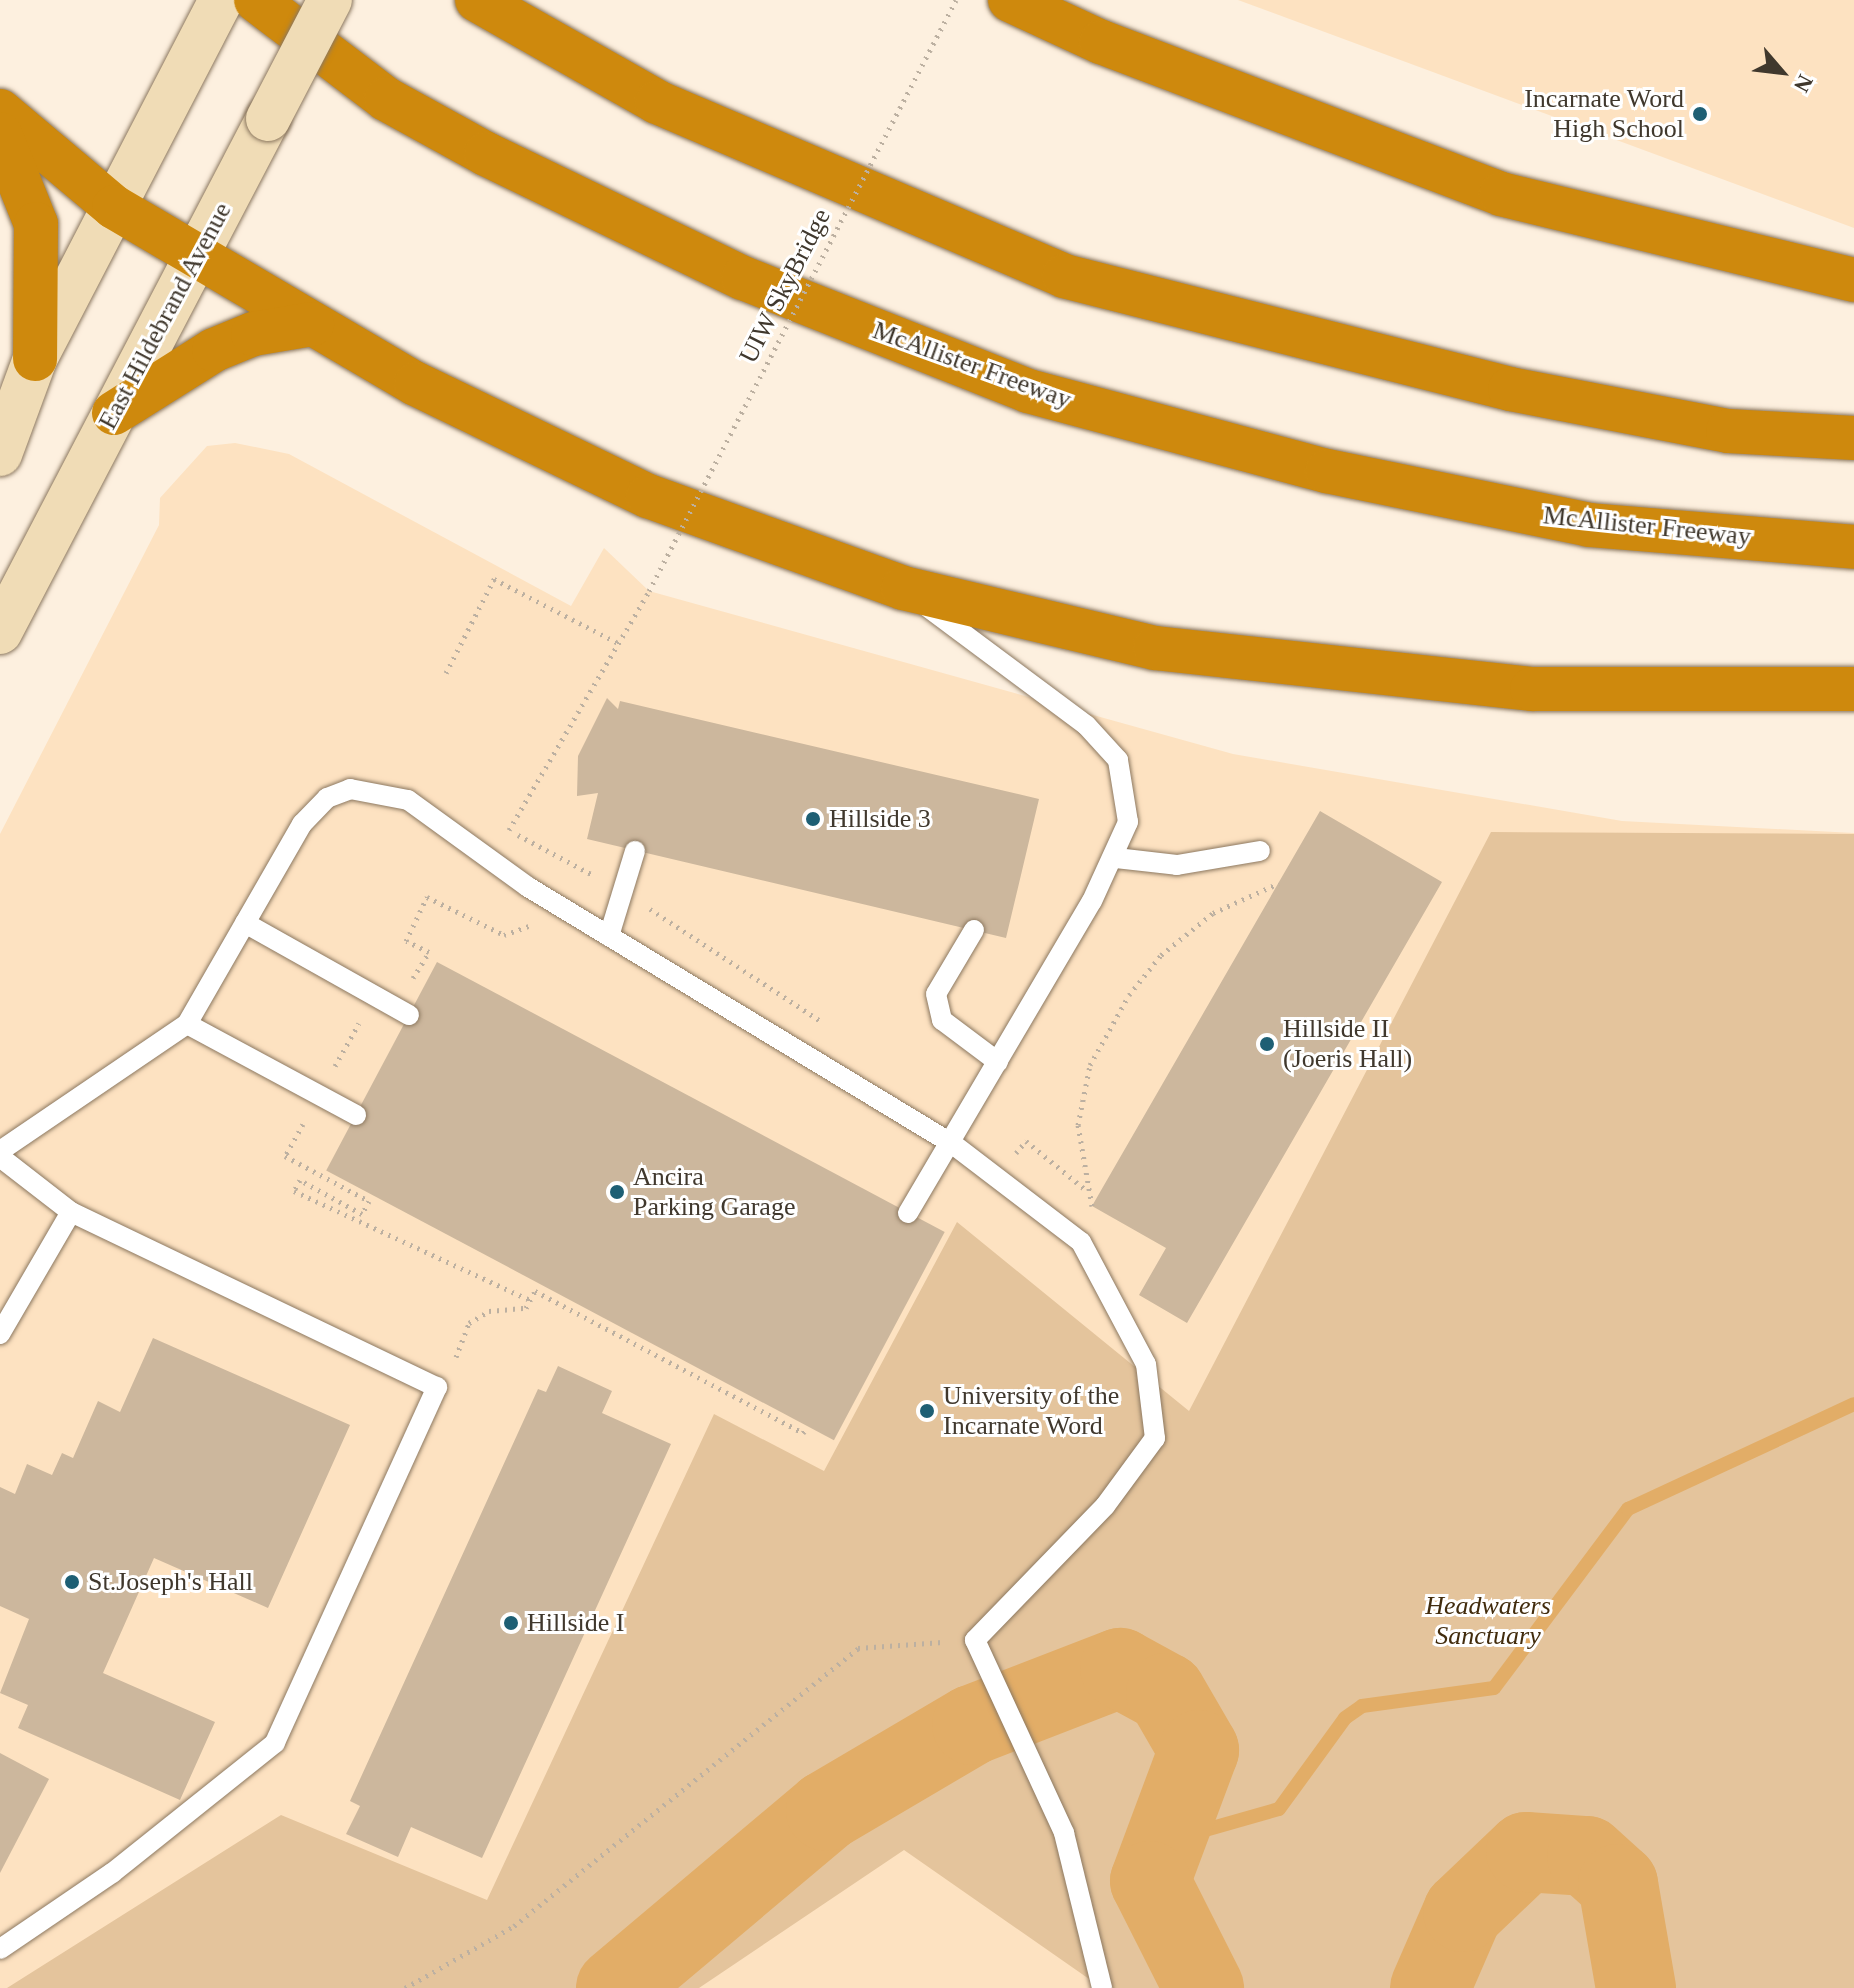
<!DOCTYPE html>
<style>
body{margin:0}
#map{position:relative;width:1854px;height:1988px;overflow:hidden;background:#fdf0df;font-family:Georgia,serif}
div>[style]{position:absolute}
.built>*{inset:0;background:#fde2c1}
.green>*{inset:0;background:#e4c49c}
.stream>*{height:14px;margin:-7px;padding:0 7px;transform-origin:7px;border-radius:7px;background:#e2ad67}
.river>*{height:80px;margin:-40px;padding:0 40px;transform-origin:40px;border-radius:40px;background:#e2ad67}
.building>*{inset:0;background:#ccb79d;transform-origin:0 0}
.path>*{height:5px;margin-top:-2.5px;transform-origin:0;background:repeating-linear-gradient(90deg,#bcb0a1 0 2px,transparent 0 8px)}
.roads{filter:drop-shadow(0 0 2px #8c7860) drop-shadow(0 0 2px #8c7860)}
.service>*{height:20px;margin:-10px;padding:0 10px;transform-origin:10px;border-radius:10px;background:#fff}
.secondary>*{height:44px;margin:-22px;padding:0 22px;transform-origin:22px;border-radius:22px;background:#f0dcb6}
.motorway>*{height:44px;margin:-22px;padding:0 22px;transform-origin:22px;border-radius:22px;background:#ce890d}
.path-bridge>*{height:5px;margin-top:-2.5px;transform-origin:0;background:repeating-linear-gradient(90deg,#bcb0a1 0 2px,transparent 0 8px)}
.bridges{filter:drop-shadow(0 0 2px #8c7860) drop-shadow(0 0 2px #8c7860)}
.secondary-bridge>*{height:44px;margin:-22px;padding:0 22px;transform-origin:22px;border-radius:22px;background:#f0dcb6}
.dots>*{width:22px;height:22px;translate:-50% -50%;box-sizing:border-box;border:4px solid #fff;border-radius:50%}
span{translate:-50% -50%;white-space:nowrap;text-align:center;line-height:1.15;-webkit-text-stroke:6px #fff;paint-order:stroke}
.poi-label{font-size:26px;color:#40382d}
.right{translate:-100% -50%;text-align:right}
.left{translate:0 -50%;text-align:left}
.street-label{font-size:26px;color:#40382d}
.park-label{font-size:26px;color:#422c0d;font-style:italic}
.north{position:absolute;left:1742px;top:32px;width:80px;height:80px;-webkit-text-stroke:6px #fff;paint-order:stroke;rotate:118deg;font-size:22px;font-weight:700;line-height:32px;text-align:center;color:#40382d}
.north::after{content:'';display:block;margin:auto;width:28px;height:36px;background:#40382d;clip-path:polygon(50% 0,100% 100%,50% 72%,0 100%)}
</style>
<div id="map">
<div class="built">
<i style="clip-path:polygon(1238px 0,1854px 0,1854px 228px)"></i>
<i style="clip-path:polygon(235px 443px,289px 454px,571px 606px,604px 548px,649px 591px,1233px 754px,1622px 821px,1854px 833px,1854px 1988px,0 1988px,0 834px,159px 525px,160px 498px,207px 446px)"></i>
</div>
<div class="green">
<i style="clip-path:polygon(1491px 832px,1854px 834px,1854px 1988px,1102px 1988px,904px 1850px,699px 1988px,7px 1988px,281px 1815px,487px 1900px,714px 1414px,824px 1471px,957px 1222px,1189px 1411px)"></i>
</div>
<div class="stream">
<i style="left:1170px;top:1840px;width:113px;rotate:-15.9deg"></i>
<i style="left:1279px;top:1809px;width:112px;rotate:-54deg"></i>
<i style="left:1345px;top:1718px;width:21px;rotate:-35deg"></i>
<i style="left:1362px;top:1706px;width:133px;rotate:-7.8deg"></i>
<i style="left:1494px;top:1688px;width:224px;rotate:-53.2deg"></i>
<i style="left:1628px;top:1509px;width:249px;rotate:-24.9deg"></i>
</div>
<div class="river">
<i style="left:616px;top:1988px;width:275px;rotate:-40.1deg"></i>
<i style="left:826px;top:1811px;width:169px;rotate:-30.5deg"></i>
<i style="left:972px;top:1725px;width:159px;rotate:-21.1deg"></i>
<i style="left:1120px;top:1668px;width:52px;rotate:28.5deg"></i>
<i style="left:1166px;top:1693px;width:66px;rotate:59.9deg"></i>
<i style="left:1199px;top:1750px;width:140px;rotate:110.5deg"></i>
<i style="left:1150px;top:1881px;width:120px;rotate:63.2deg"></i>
<i style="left:1430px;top:1988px;width:83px;rotate:-66.5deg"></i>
<i style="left:1463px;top:1912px;width:87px;rotate:-43.6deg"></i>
<i style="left:1526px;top:1852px;width:61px;rotate:3.8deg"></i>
<i style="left:1587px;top:1856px;width:42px;rotate:42.1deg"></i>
<i style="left:1618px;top:1884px;width:106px;rotate:80.2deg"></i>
</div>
<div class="building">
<i style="clip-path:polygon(607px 698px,618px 709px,620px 701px,1039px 799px,1006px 938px,587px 839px,598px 793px,577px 796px,578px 756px)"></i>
<i style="clip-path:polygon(1320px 811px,1442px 882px,1187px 1323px,1139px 1295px,1166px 1248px,1092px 1206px)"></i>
<i style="left:437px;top:962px;width:575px;height:236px;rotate:28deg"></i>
<i style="clip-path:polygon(153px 1338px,350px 1425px,268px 1608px,154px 1558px,103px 1673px,215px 1722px,180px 1800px,18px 1728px,28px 1705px,0 1693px,29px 1619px,0 1606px,0 1487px,15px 1494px,27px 1464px,52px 1475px,62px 1453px,73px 1458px,98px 1401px,120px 1412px)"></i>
<i style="clip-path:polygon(558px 1366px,612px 1391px,602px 1413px,671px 1444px,482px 1858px,411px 1827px,398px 1857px,346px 1834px,360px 1806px,350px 1801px,538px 1389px,546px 1392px)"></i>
<i style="clip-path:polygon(0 1753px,49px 1779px,0 1873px)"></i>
</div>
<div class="path">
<i style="left:446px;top:673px;width:106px;rotate:-62.9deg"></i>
<i style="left:494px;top:579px;width:142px;rotate:27.3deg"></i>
<i style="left:509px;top:830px;width:277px;rotate:-59.6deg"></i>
<i style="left:518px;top:835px;width:85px;rotate:28.1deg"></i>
<i style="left:650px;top:909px;width:206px;rotate:33.3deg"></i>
<i style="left:413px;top:978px;width:31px;rotate:-58deg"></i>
<i style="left:429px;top:952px;width:25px;rotate:-154deg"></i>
<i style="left:406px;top:941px;width:49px;rotate:-64.5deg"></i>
<i style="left:427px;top:897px;width:86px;rotate:26.3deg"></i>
<i style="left:504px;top:935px;width:27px;rotate:-20deg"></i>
<i style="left:335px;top:1066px;width:49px;rotate:-60.8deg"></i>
<i style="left:303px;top:1124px;width:37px;rotate:119deg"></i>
<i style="left:285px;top:1156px;width:95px;rotate:28.2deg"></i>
<i style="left:369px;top:1201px;width:15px;rotate:118deg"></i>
<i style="left:362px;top:1214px;width:71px;rotate:-151.3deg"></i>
<i style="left:300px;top:1180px;width:13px;rotate:119deg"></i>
<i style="left:294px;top:1191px;width:260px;rotate:24.8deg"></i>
<i style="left:1016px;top:1153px;width:16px;rotate:-50deg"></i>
<i style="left:1026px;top:1141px;width:79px;rotate:39.3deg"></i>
<i style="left:1092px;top:1206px;width:82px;rotate:-99.8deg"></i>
<i style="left:1078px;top:1125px;width:61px;rotate:-78.7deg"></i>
<i style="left:1090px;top:1065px;width:80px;rotate:-60.9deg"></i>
<i style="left:1129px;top:995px;width:51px;rotate:-51.3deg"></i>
<i style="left:1161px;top:955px;width:67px;rotate:-38.9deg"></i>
<i style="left:1213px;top:913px;width:72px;rotate:-24.4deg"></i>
<i style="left:456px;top:1357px;width:36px;rotate:-69deg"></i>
<i style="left:469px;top:1323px;width:23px;rotate:-31deg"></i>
<i style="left:489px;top:1311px;width:37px;rotate:-5deg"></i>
<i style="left:526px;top:1308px;width:19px;rotate:-62deg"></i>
<i style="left:535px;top:1291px;width:303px;rotate:27.9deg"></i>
<i style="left:803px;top:1433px;width:7px;rotate:-56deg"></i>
<i style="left:405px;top:1988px;width:125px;rotate:-29.6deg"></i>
<i style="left:514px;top:1926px;width:442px;rotate:-38.9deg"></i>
<i style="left:858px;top:1648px;width:85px;rotate:-4deg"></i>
</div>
<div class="roads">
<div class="service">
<i style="left:1116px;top:858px;width:61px;rotate:6.5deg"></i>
<i style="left:1177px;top:865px;width:84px;rotate:-9.6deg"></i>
<i style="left:245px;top:923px;width:188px;rotate:29.3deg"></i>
<i style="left:974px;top:930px;width:74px;rotate:120.7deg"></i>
<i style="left:936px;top:994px;width:27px;rotate:77deg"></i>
<i style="left:942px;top:1020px;width:70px;rotate:36.9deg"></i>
<i style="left:609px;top:936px;width:89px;rotate:-73deg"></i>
<i style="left:187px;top:1024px;width:192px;rotate:28.3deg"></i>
<i style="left:0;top:1151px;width:226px;rotate:-34.2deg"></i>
<i style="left:187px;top:1024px;width:231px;rotate:-60.1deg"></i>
<i style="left:302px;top:824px;width:36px;rotate:-46deg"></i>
<i style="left:327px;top:798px;width:25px;rotate:-21deg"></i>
<i style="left:350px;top:789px;width:59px;rotate:10.7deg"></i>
<i style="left:408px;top:800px;width:148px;rotate:35.9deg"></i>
<i style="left:528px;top:887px;width:498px;rotate:31.2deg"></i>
<i style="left:954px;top:1145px;width:160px;rotate:37.4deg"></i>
<i style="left:1081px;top:1242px;width:138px;rotate:62deg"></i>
<i style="left:1146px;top:1364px;width:75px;rotate:83.1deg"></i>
<i style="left:1155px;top:1438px;width:84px;rotate:126.3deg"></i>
<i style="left:1105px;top:1506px;width:187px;rotate:134.1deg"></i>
<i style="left:975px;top:1640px;width:213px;rotate:65.2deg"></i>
<i style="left:1064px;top:1833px;width:160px;rotate:76.2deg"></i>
<i style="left:0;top:1157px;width:90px;rotate:37.8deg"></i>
<i style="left:71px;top:1212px;width:406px;rotate:25.6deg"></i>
<i style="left:437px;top:1387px;width:391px;rotate:114.5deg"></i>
<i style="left:275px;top:1743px;width:208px;rotate:141.4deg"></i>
<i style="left:112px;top:1873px;width:135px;rotate:145.8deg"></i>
<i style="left:908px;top:1213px;width:362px;rotate:-59.5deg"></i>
<i style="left:1092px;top:901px;width:87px;rotate:-65.5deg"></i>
<i style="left:1128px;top:822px;width:63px;rotate:-99.2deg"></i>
<i style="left:1118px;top:760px;width:47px;rotate:-132.4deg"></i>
<i style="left:1086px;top:725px;width:201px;rotate:-143.3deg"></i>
<i style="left:0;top:1334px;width:141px;rotate:-59.8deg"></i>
</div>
<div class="secondary">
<i style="left:0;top:454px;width:101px;rotate:-69.8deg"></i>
<i style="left:35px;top:359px;width:404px;rotate:-62.6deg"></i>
<i style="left:0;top:632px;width:579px;rotate:-62.42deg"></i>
</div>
<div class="motorway">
<i style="left:256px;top:0;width:163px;rotate:37.3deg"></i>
<i style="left:386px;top:99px;width:114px;rotate:28.8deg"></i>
<i style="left:486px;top:154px;width:285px;rotate:25.8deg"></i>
<i style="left:743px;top:278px;width:307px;rotate:21.6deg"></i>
<i style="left:1028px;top:391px;width:310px;rotate:15deg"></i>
<i style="left:1327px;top:471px;width:268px;rotate:11.6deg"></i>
<i style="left:1589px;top:525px;width:266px;rotate:4.7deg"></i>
<i style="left:477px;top:0;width:207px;rotate:29.5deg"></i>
<i style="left:657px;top:102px;width:443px;rotate:23.1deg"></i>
<i style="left:1064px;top:276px;width:460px;rotate:14.2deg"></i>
<i style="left:1510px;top:389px;width:222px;rotate:10.9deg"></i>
<i style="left:1728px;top:431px;width:126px;rotate:3.2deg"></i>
<i style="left:1010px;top:0;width:100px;rotate:24.8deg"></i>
<i style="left:1101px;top:42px;width:428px;rotate:20.8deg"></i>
<i style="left:1501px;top:194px;width:363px;rotate:13.7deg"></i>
<i style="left:0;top:111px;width:149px;rotate:40.1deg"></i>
<i style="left:114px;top:207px;width:350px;rotate:30.4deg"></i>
<i style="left:416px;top:384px;width:258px;rotate:25.8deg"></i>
<i style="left:648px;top:496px;width:271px;rotate:19.8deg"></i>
<i style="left:903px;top:588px;width:259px;rotate:13.4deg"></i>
<i style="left:1155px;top:648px;width:379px;rotate:6.2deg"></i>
<i style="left:1532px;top:689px;width:322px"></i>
<i style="left:0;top:134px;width:97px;rotate:68.2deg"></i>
<i style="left:36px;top:224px;width:135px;rotate:90.4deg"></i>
<i style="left:114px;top:413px;width:118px;rotate:-32.2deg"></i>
<i style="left:214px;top:350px;width:42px;rotate:-22.3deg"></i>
<i style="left:253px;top:334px;width:60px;rotate:-9.6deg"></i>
</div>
</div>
<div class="path-bridge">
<i style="left:649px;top:591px;width:666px;rotate:-62.55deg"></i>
</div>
<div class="bridges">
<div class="secondary-bridge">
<i style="left:268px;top:119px;width:134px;rotate:-62.5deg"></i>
</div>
</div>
<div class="dots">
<i style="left:1700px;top:114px;background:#1e5f74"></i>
<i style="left:813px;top:819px;background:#1e5f74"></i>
<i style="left:1267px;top:1044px;background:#1e5f74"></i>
<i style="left:617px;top:1192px;background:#1e5f74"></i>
<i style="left:927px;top:1411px;background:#1e5f74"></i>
<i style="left:72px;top:1582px;background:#1e5f74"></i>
<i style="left:511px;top:1623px;background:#1e5f74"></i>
</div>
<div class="poi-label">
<span class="right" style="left:1684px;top:114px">Incarnate Word<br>High School</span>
<span class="left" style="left:829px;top:819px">Hillside 3</span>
<span class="left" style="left:1283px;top:1044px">Hillside II<br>(Joeris Hall)</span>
<span class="left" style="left:633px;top:1192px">Ancira<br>Parking Garage</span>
<span class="left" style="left:943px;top:1411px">University of the<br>Incarnate Word</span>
<span class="left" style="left:88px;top:1582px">St.Joseph's Hall</span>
<span class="left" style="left:527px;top:1623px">Hillside I</span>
</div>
<div class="street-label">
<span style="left:785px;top:286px;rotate:-63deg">UIW SkyBridge</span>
<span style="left:165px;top:316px;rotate:-62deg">East Hildebrand Avenue</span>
<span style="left:972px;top:365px;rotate:20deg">McAllister Freeway</span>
<span style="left:1647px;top:526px;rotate:6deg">McAllister Freeway</span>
</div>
<div class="park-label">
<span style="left:1488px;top:1621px">Headwaters<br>Sanctuary</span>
</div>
<div class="north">N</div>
</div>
